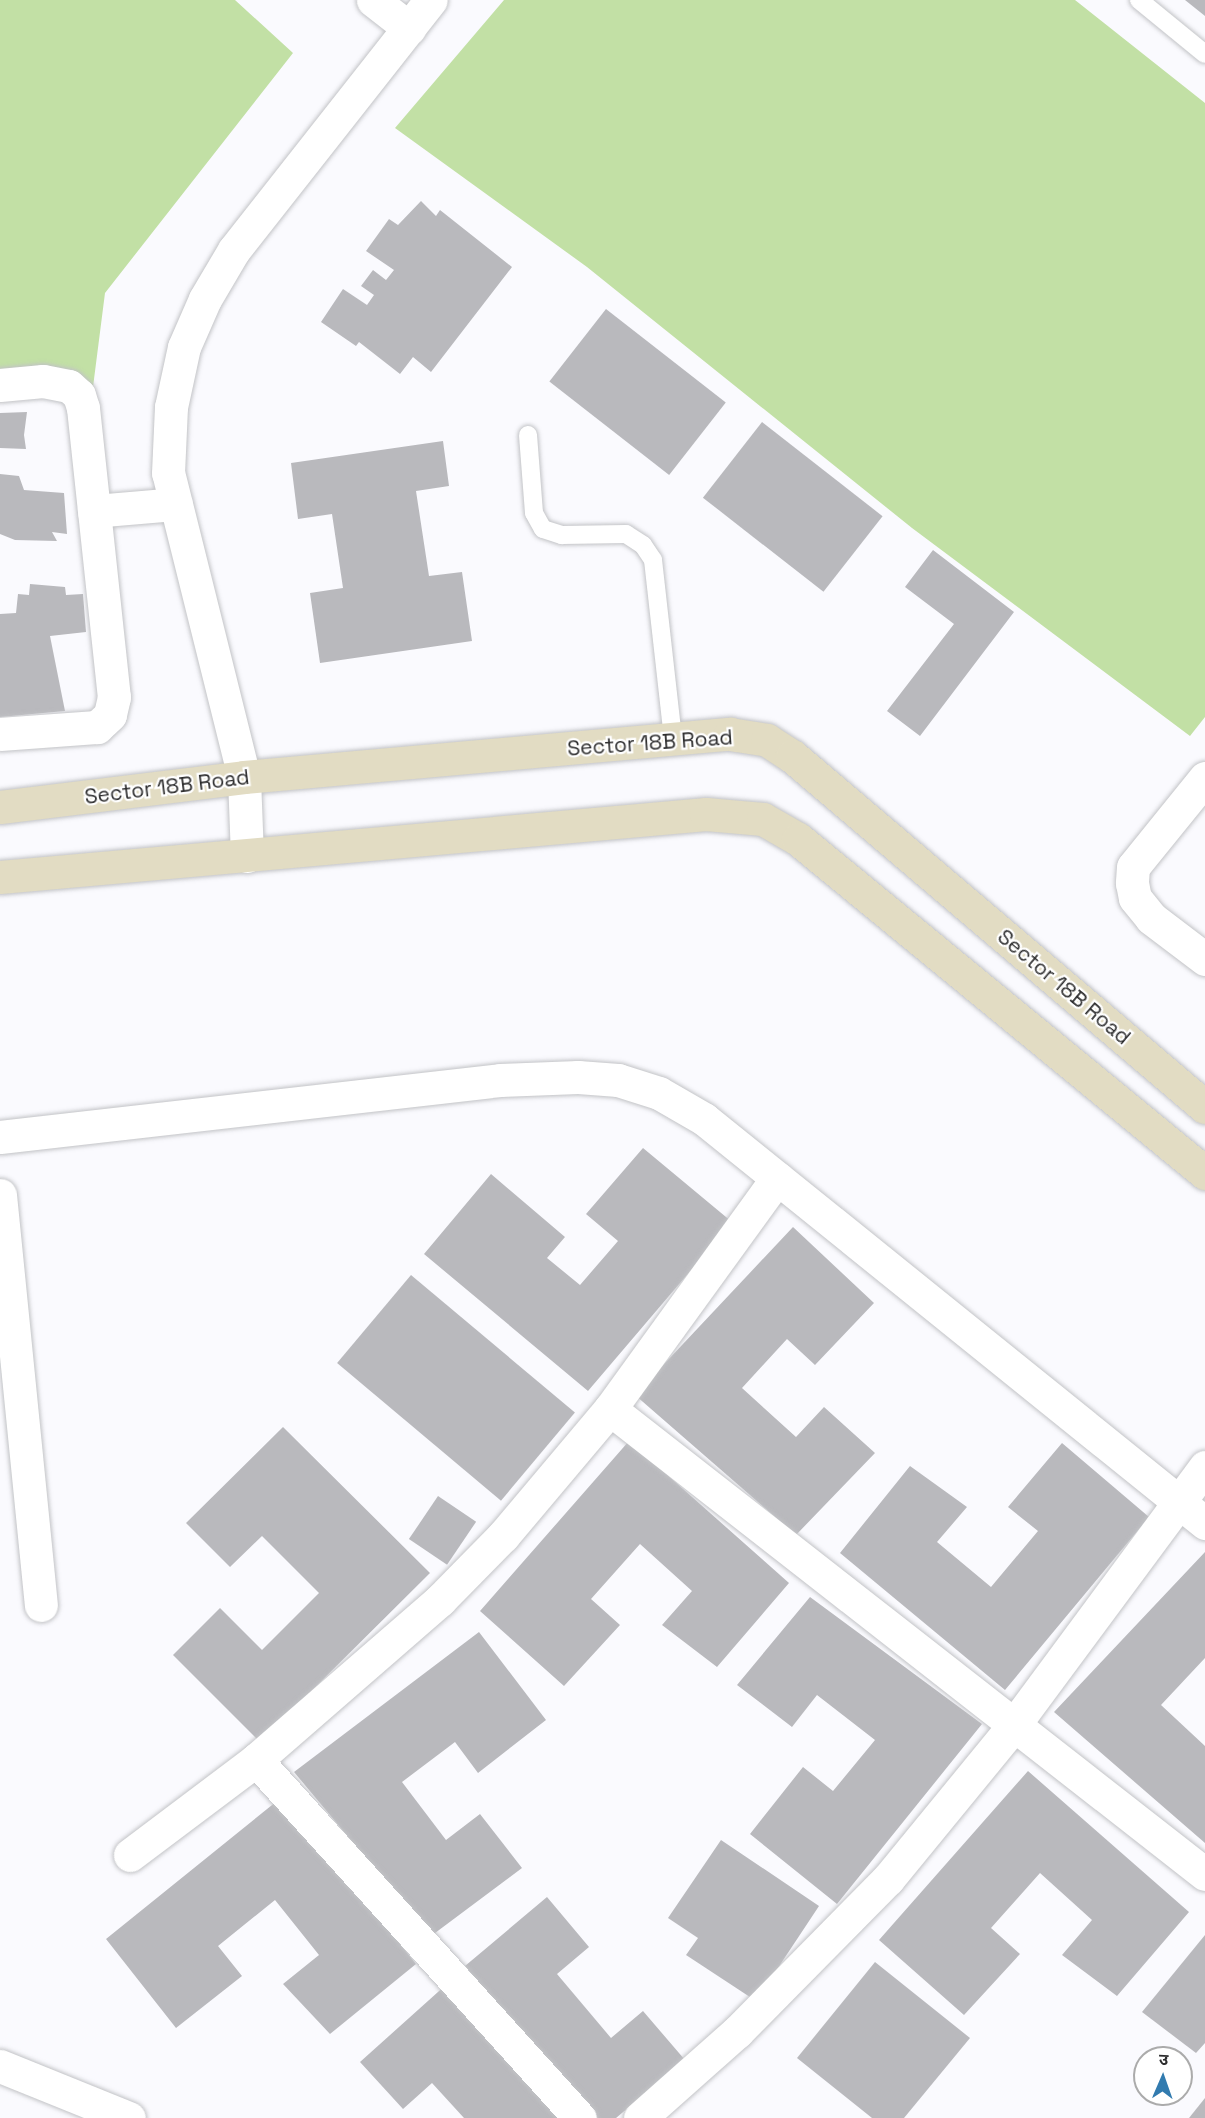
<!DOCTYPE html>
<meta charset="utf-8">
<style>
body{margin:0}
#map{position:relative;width:1205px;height:2118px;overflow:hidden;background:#fafafe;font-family:"Space Grotesk","Noto Sans Devanagari",sans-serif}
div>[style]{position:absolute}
.green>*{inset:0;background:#c2e0a5}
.building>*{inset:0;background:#b9b9bd;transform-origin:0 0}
.roads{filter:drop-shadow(0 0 2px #c2c3c6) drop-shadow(0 0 2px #c2c3c6)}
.lane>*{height:18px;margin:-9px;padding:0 9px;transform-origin:9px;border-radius:9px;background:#fff}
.street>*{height:33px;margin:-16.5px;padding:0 16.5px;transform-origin:16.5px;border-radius:16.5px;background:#fff}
.secondary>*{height:33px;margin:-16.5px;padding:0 16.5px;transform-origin:16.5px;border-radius:16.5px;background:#e2dcc3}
span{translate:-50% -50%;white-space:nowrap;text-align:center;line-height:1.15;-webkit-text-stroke:4.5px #fff;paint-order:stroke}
.street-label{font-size:21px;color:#2c2c2d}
.north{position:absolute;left:1133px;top:2046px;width:60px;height:60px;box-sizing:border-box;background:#fff;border:2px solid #ababab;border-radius:50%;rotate:2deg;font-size:16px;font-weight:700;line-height:24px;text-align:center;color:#2c2c2d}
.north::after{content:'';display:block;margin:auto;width:21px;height:27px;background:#327baf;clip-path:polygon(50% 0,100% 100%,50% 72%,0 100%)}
</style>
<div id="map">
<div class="green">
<i style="clip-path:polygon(0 0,235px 0,293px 53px,105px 293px,93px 387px,0 397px)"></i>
<i style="clip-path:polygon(504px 0,1075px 0,1205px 103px,1205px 717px,1190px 736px,912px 528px,587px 267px,395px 128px)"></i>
</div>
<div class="building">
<i style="clip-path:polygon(1185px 0,1205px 0,1205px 16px)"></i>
<i style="clip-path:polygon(421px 201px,436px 216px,440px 210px,512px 267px,431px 372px,413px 357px,400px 374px,359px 342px,356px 346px,321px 322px,343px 289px,367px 305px,374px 295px,361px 286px,373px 270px,386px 280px,394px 270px,366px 251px,389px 219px,398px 225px)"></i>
<i style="left:606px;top:309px;width:152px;height:92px;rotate:38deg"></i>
<i style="clip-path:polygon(27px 412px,24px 435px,26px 449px,0 448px,0 413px)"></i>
<i style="left:762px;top:422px;width:153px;height:96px;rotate:38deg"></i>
<i style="clip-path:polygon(443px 441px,449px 486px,416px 491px,429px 576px,462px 572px,472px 641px,320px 663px,310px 593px,343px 588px,332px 514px,298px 519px,291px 463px)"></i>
<i style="clip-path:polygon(0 474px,19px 476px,24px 490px,64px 493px,67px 534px,52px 532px,57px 541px,15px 540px,0 534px)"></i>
<i style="clip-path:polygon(933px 550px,1014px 612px,920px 736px,887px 711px,954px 624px,905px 587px)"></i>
<i style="clip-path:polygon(30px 584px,65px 587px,66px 595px,83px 594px,86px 632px,50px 636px,65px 711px,0 717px,0 614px,16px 613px,18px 594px,29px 595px)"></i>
<i style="clip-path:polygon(643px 1148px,732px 1222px,588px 1391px,424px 1254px,491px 1174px,565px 1237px,547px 1258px,580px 1285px,618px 1241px,586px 1214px)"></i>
<i style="clip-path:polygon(793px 1227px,874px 1303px,815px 1365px,787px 1339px,742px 1388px,796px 1437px,824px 1407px,875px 1453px,796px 1535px,635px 1395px)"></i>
<i style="left:411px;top:1275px;width:214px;height:115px;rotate:40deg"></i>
<i style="clip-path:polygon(283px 1427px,430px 1573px,260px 1742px,173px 1655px,220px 1608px,262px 1650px,319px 1593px,262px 1536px,230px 1567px,186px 1523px)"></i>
<i style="clip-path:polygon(629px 1441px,789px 1583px,717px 1667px,662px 1625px,692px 1591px,640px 1544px,591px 1599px,620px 1625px,564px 1686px,480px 1611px)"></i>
<i style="clip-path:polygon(1062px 1443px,1149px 1517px,1005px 1690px,840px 1553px,910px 1466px,967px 1507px,937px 1542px,991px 1587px,1038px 1531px,1008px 1507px)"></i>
<i style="left:438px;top:1496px;width:46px;height:52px;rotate:34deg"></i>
<i style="clip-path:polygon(1205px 1552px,1205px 1658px,1161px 1705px,1205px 1746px,1205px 1843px,1054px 1712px)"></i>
<i style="clip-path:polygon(810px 1597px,982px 1724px,837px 1904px,750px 1834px,803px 1767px,833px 1791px,875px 1740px,817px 1695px,792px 1727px,737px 1685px)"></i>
<i style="clip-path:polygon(479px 1632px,546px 1720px,478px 1773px,455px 1742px,402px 1782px,446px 1840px,480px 1814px,522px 1868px,431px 1936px,294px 1772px)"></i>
<i style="clip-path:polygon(1028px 1771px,1189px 1912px,1117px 1996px,1062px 1955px,1092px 1920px,1040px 1873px,991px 1928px,1020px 1954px,964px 2015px,879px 1940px)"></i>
<i style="clip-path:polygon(282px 1797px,416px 1964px,330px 2034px,283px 1984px,319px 1955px,275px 1900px,218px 1946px,242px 1976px,176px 2028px,106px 1939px)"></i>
<i style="clip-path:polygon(721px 1840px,819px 1906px,756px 2001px,686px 1955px,698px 1938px,668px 1918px)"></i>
<i style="clip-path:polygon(547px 1897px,589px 1947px,557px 1974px,611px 2038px,643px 2011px,685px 2060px,616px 2118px,594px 2118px,465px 1966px)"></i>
<i style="clip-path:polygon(1205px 1935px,1205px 2043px,1196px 2053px,1142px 2012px)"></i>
<i style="clip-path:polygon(875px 1962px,970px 2038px,904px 2118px,872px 2118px,797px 2058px)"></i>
<i style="clip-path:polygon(448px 1983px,570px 2118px,464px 2118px,432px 2083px,403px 2109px,360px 2062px)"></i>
<i style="clip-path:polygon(1205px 2098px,1205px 2118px,1189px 2118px)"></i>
</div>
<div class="roads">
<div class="lane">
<i style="left:1139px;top:0;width:85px;rotate:39.3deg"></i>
<i style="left:528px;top:435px;width:78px;rotate:85.6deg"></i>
<i style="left:534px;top:513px;width:18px;rotate:61deg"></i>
<i style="left:543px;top:529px;width:20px;rotate:18deg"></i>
<i style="left:562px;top:535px;width:64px;rotate:-0.9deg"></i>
<i style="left:626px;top:534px;width:20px;rotate:33deg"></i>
<i style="left:643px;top:545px;width:18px;rotate:56deg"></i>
<i style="left:653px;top:560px;width:180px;rotate:83.6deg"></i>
</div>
<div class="street">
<i style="left:373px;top:0;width:46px;rotate:37.9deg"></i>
<i style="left:0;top:385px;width:43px;rotate:-5.3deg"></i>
<i style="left:43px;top:381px;width:26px;rotate:11deg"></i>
<i style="left:69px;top:386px;width:13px;rotate:42deg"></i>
<i style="left:79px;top:395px;width:14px;rotate:73deg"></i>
<i style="left:83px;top:408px;width:291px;rotate:83.9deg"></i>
<i style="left:114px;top:697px;width:18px;rotate:103deg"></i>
<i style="left:110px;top:715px;width:18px;rotate:137deg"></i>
<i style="left:97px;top:727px;width:97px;rotate:175.9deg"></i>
<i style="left:94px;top:511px;width:82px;rotate:-4.9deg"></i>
<i style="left:1205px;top:778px;width:114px;rotate:129deg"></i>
<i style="left:1133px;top:867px;width:16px;rotate:94deg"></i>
<i style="left:1132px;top:883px;width:15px;rotate:79deg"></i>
<i style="left:1135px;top:898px;width:26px;rotate:51deg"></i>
<i style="left:1151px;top:918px;width:68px;rotate:37.2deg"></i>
<i style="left:247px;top:856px;width:79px;rotate:-92.2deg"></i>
<i style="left:244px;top:777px;width:313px;rotate:-104deg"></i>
<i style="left:168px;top:473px;width:66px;rotate:-87.4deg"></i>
<i style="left:171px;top:407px;width:61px;rotate:-77.8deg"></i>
<i style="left:184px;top:347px;width:52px;rotate:-66.4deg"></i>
<i style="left:205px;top:299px;width:57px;rotate:-59.4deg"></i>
<i style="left:234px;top:250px;width:318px;rotate:-51.8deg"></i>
<i style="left:0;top:1137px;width:503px;rotate:-6.5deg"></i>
<i style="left:500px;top:1080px;width:78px;rotate:-2.2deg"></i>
<i style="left:578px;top:1077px;width:40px;rotate:4.3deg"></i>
<i style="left:618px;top:1080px;width:43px;rotate:17.6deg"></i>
<i style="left:659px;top:1093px;width:52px;rotate:30deg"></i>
<i style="left:704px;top:1119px;width:644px;rotate:38.88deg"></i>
<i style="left:0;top:1195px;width:412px;rotate:84.3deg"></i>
<i style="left:610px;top:1409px;width:755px;rotate:38.01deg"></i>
<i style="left:256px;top:1760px;width:483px;rotate:47.9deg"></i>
<i style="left:130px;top:1855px;width:158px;rotate:-37deg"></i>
<i style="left:256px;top:1760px;width:244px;rotate:-41deg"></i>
<i style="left:440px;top:1600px;width:90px;rotate:-45.5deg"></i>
<i style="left:503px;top:1536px;width:166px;rotate:-49.9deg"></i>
<i style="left:610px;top:1409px;width:285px;rotate:-54.1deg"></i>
<i style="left:0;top:2066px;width:139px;rotate:22deg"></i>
<i style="left:640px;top:2118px;width:130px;rotate:-41.6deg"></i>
<i style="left:737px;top:2032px;width:215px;rotate:-45.4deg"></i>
<i style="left:888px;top:1879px;width:199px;rotate:-50.7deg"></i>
<i style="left:1014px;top:1725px;width:321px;rotate:-53.5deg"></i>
</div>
<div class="secondary">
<i style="left:0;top:807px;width:246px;rotate:-7deg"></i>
<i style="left:244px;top:777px;width:488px;rotate:-5.1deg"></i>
<i style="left:730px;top:734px;width:37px;rotate:9deg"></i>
<i style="left:767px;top:740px;width:30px;rotate:33deg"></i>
<i style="left:792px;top:756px;width:542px;rotate:40.36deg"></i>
<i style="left:0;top:877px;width:709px;rotate:-5.1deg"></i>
<i style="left:706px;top:814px;width:57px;rotate:5deg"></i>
<i style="left:763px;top:819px;width:40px;rotate:29.7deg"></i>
<i style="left:798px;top:839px;width:527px;rotate:39.37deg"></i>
</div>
</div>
<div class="street-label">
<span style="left:650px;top:743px;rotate:-4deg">Sector 18B Road</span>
<span style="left:167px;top:787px;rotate:-7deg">Sector 18B Road</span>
<span style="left:1064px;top:987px;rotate:40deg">Sector 18B Road</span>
</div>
<div class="north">उ</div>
</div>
